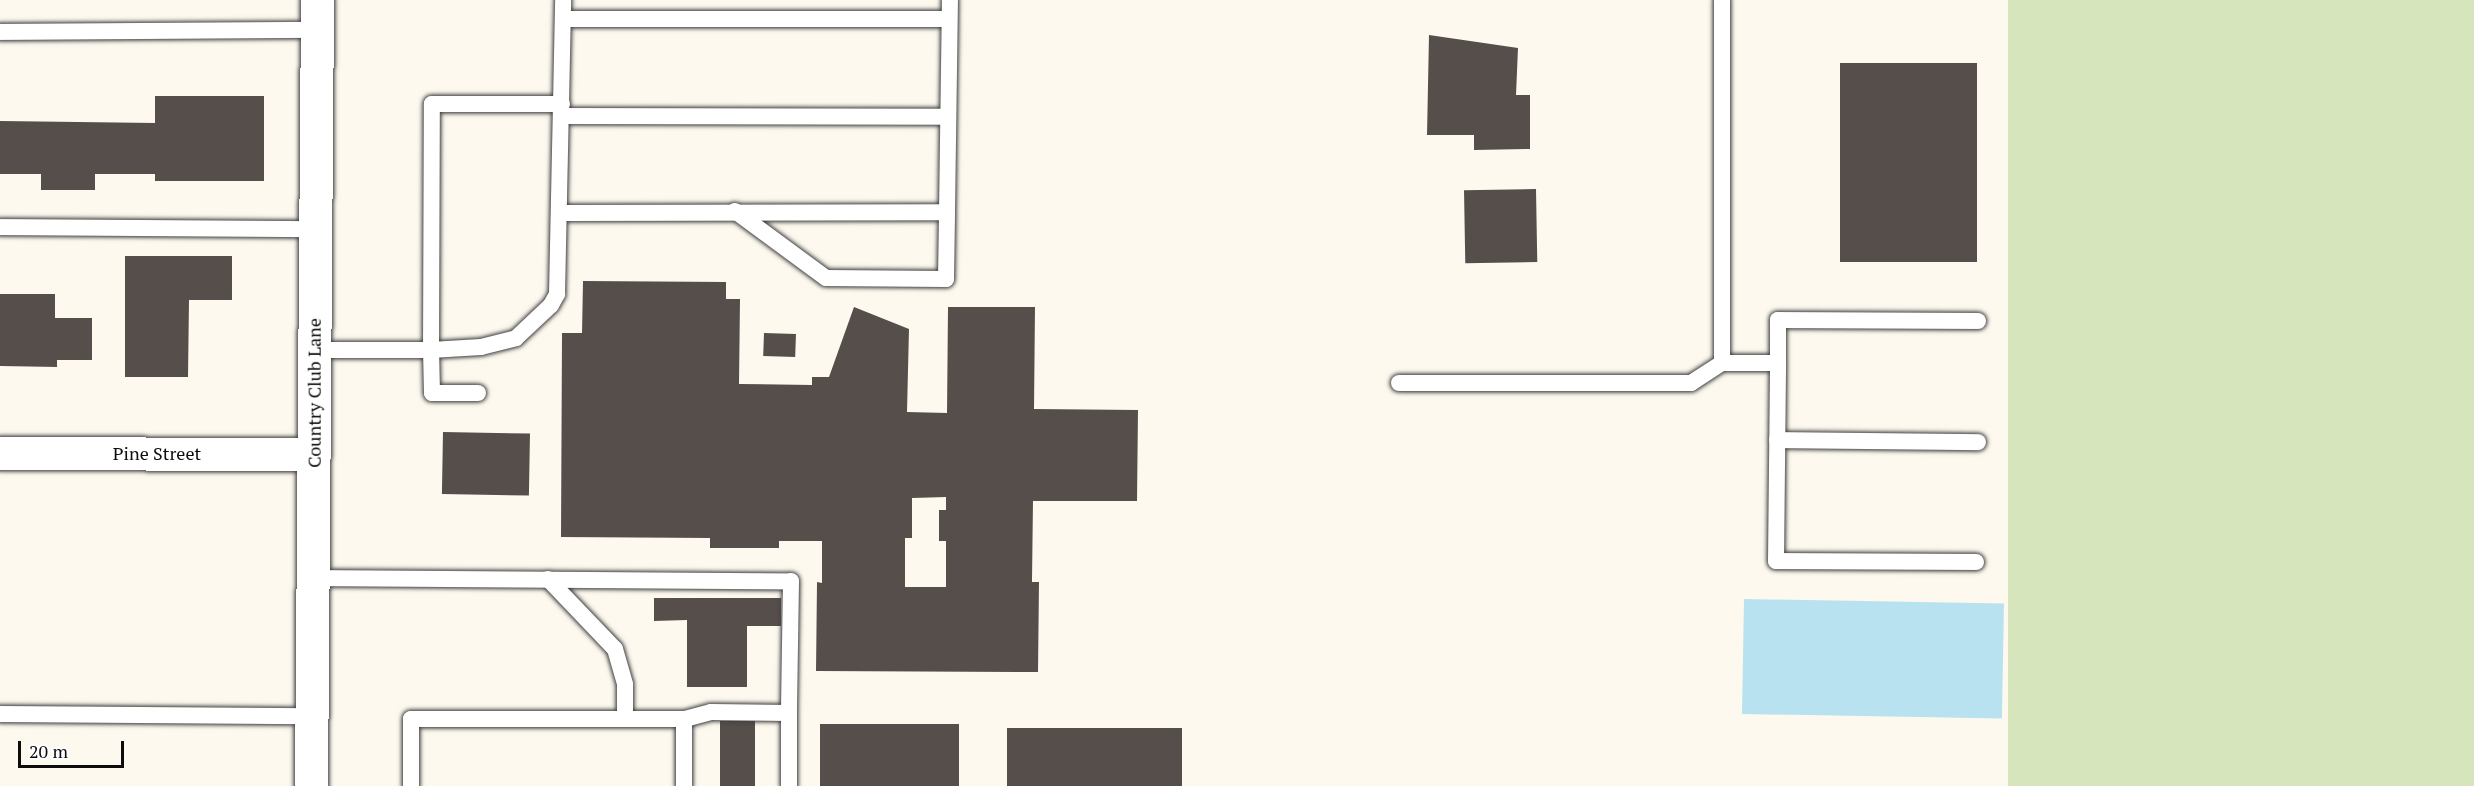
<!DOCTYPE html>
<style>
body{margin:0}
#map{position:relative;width:2474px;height:786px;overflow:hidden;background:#fdf9ef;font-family:"PT Serif",serif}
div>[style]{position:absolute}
.green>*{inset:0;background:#d6e5bc;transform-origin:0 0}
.water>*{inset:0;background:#b9e2f0;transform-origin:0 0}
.building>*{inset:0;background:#554e4b;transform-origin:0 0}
.roads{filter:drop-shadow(0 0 2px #404040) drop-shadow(0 0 2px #404040)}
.service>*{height:16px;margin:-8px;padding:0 8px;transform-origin:8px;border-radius:8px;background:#fff}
.minor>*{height:33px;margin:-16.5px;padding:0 16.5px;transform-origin:16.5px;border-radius:16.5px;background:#fff}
span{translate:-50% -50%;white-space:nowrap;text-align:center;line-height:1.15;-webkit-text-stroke:6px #fff;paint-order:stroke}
.street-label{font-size:18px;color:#0d0d0d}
.scale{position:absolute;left:18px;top:741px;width:106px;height:27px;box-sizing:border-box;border:3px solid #0d0d0d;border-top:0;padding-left:8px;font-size:18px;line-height:21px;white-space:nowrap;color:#0d0d0d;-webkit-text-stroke:4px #fff;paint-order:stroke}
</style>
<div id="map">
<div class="green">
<i style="left:2008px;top:0;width:466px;height:786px"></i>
</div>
<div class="water">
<i style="left:1744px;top:599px;width:260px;height:115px;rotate:1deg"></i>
</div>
<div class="building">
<i style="clip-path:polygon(1429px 35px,1518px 48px,1516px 95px,1530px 95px,1530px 149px,1474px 150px,1474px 135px,1427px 135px)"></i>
<i style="left:1840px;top:63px;width:137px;height:199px"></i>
<i style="clip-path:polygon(155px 96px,264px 96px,264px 181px,155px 181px,155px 174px,95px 174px,95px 190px,41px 190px,41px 174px,0 174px,0 121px,155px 123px)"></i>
<i style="left:1536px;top:189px;width:73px;height:72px;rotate:89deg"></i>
<i style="clip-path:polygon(125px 256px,232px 256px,232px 300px,189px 300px,188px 377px,125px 377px)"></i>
<i style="clip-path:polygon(evenodd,583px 281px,726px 282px,726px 299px,740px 299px,739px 384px,812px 385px,812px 377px,829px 377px,854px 307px,909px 329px,907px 412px,947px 413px,948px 307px,1035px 307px,1034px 409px,1138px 410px,1137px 501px,1033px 501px,1032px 582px,1039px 582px,1038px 672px,816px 671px,817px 582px,822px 583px,822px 541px,779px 541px,779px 548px,710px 548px,710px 538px,561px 537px,562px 333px,582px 333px,583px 281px,946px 497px,946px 510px,939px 510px,939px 541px,946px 541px,946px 587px,905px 587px,905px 538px,912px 538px,912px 498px,946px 497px)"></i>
<i style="clip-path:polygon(0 294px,55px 294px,55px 318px,92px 318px,92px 360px,57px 360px,57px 367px,0 366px)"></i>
<i style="left:764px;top:333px;width:32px;height:23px;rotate:2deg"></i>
<i style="left:443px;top:432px;width:87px;height:62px;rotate:1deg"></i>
<i style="clip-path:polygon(654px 598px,781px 598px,781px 626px,747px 626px,747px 687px,687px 687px,687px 620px,654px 621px)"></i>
<i style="left:720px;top:721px;width:35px;height:65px"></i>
<i style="left:959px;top:724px;width:62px;height:139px;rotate:90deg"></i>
<i style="left:1007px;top:728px;width:175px;height:58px"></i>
</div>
<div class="roads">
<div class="service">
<i style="left:1722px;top:0;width:363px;rotate:90deg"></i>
<i style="left:1722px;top:363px;width:56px"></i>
<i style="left:563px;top:19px;width:386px"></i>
<i style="left:0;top:32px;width:316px;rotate:-0.4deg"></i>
<i style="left:562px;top:116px;width:385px;rotate:0.1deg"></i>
<i style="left:735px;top:211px;width:113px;rotate:36.4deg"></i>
<i style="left:826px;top:278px;width:120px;rotate:0.5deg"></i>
<i style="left:946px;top:279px;width:67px;rotate:-89.1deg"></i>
<i style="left:561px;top:213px;width:386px;rotate:-0.1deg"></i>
<i style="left:947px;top:212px;width:212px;rotate:-89.2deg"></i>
<i style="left:0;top:227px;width:314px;rotate:0.4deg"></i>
<i style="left:314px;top:350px;width:117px"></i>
<i style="left:431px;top:350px;width:246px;rotate:-89.8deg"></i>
<i style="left:432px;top:104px;width:130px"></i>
<i style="left:1399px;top:383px;width:292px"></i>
<i style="left:1691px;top:383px;width:37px;rotate:-33deg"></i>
<i style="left:478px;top:393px;width:46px;rotate:180deg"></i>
<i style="left:432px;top:393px;width:43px;rotate:-91.3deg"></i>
<i style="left:431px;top:350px;width:50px;rotate:-3.4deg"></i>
<i style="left:481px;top:347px;width:36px;rotate:-14deg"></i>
<i style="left:516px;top:338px;width:48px;rotate:-43.3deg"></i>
<i style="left:551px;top:305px;width:13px;rotate:-61deg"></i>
<i style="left:557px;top:294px;width:294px;rotate:-88.8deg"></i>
<i style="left:1777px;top:440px;width:201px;rotate:0.6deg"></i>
<i style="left:1976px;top:562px;width:200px;rotate:-179.7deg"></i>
<i style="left:1776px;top:561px;width:198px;rotate:-89.4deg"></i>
<i style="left:1778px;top:363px;width:43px;rotate:-90deg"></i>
<i style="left:1778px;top:320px;width:200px;rotate:0.3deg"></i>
<i style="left:313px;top:578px;width:478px;rotate:0.4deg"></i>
<i style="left:791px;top:581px;width:132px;rotate:90.9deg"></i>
<i style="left:789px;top:713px;width:78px;rotate:-179.3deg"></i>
<i style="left:711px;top:712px;width:28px;rotate:165deg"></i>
<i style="left:684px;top:719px;width:273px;rotate:180deg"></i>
<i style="left:411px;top:719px;width:67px;rotate:90deg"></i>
<i style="left:548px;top:579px;width:97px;rotate:46.3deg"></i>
<i style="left:615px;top:649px;width:37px;rotate:74deg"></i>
<i style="left:625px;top:685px;width:34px;rotate:90deg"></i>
<i style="left:789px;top:713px;width:73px;rotate:90deg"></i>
<i style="left:0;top:714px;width:312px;rotate:0.4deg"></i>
<i style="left:684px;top:719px;width:67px;rotate:90deg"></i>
</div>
<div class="minor">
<i style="left:0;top:453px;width:314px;rotate:0.2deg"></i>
<i style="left:311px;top:786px;width:786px;rotate:-89.56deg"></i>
</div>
</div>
<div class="street-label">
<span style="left:314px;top:393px;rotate:-90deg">Country Club Lane</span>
<span style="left:157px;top:453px">Pine Street</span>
</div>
<div class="scale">20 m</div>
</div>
